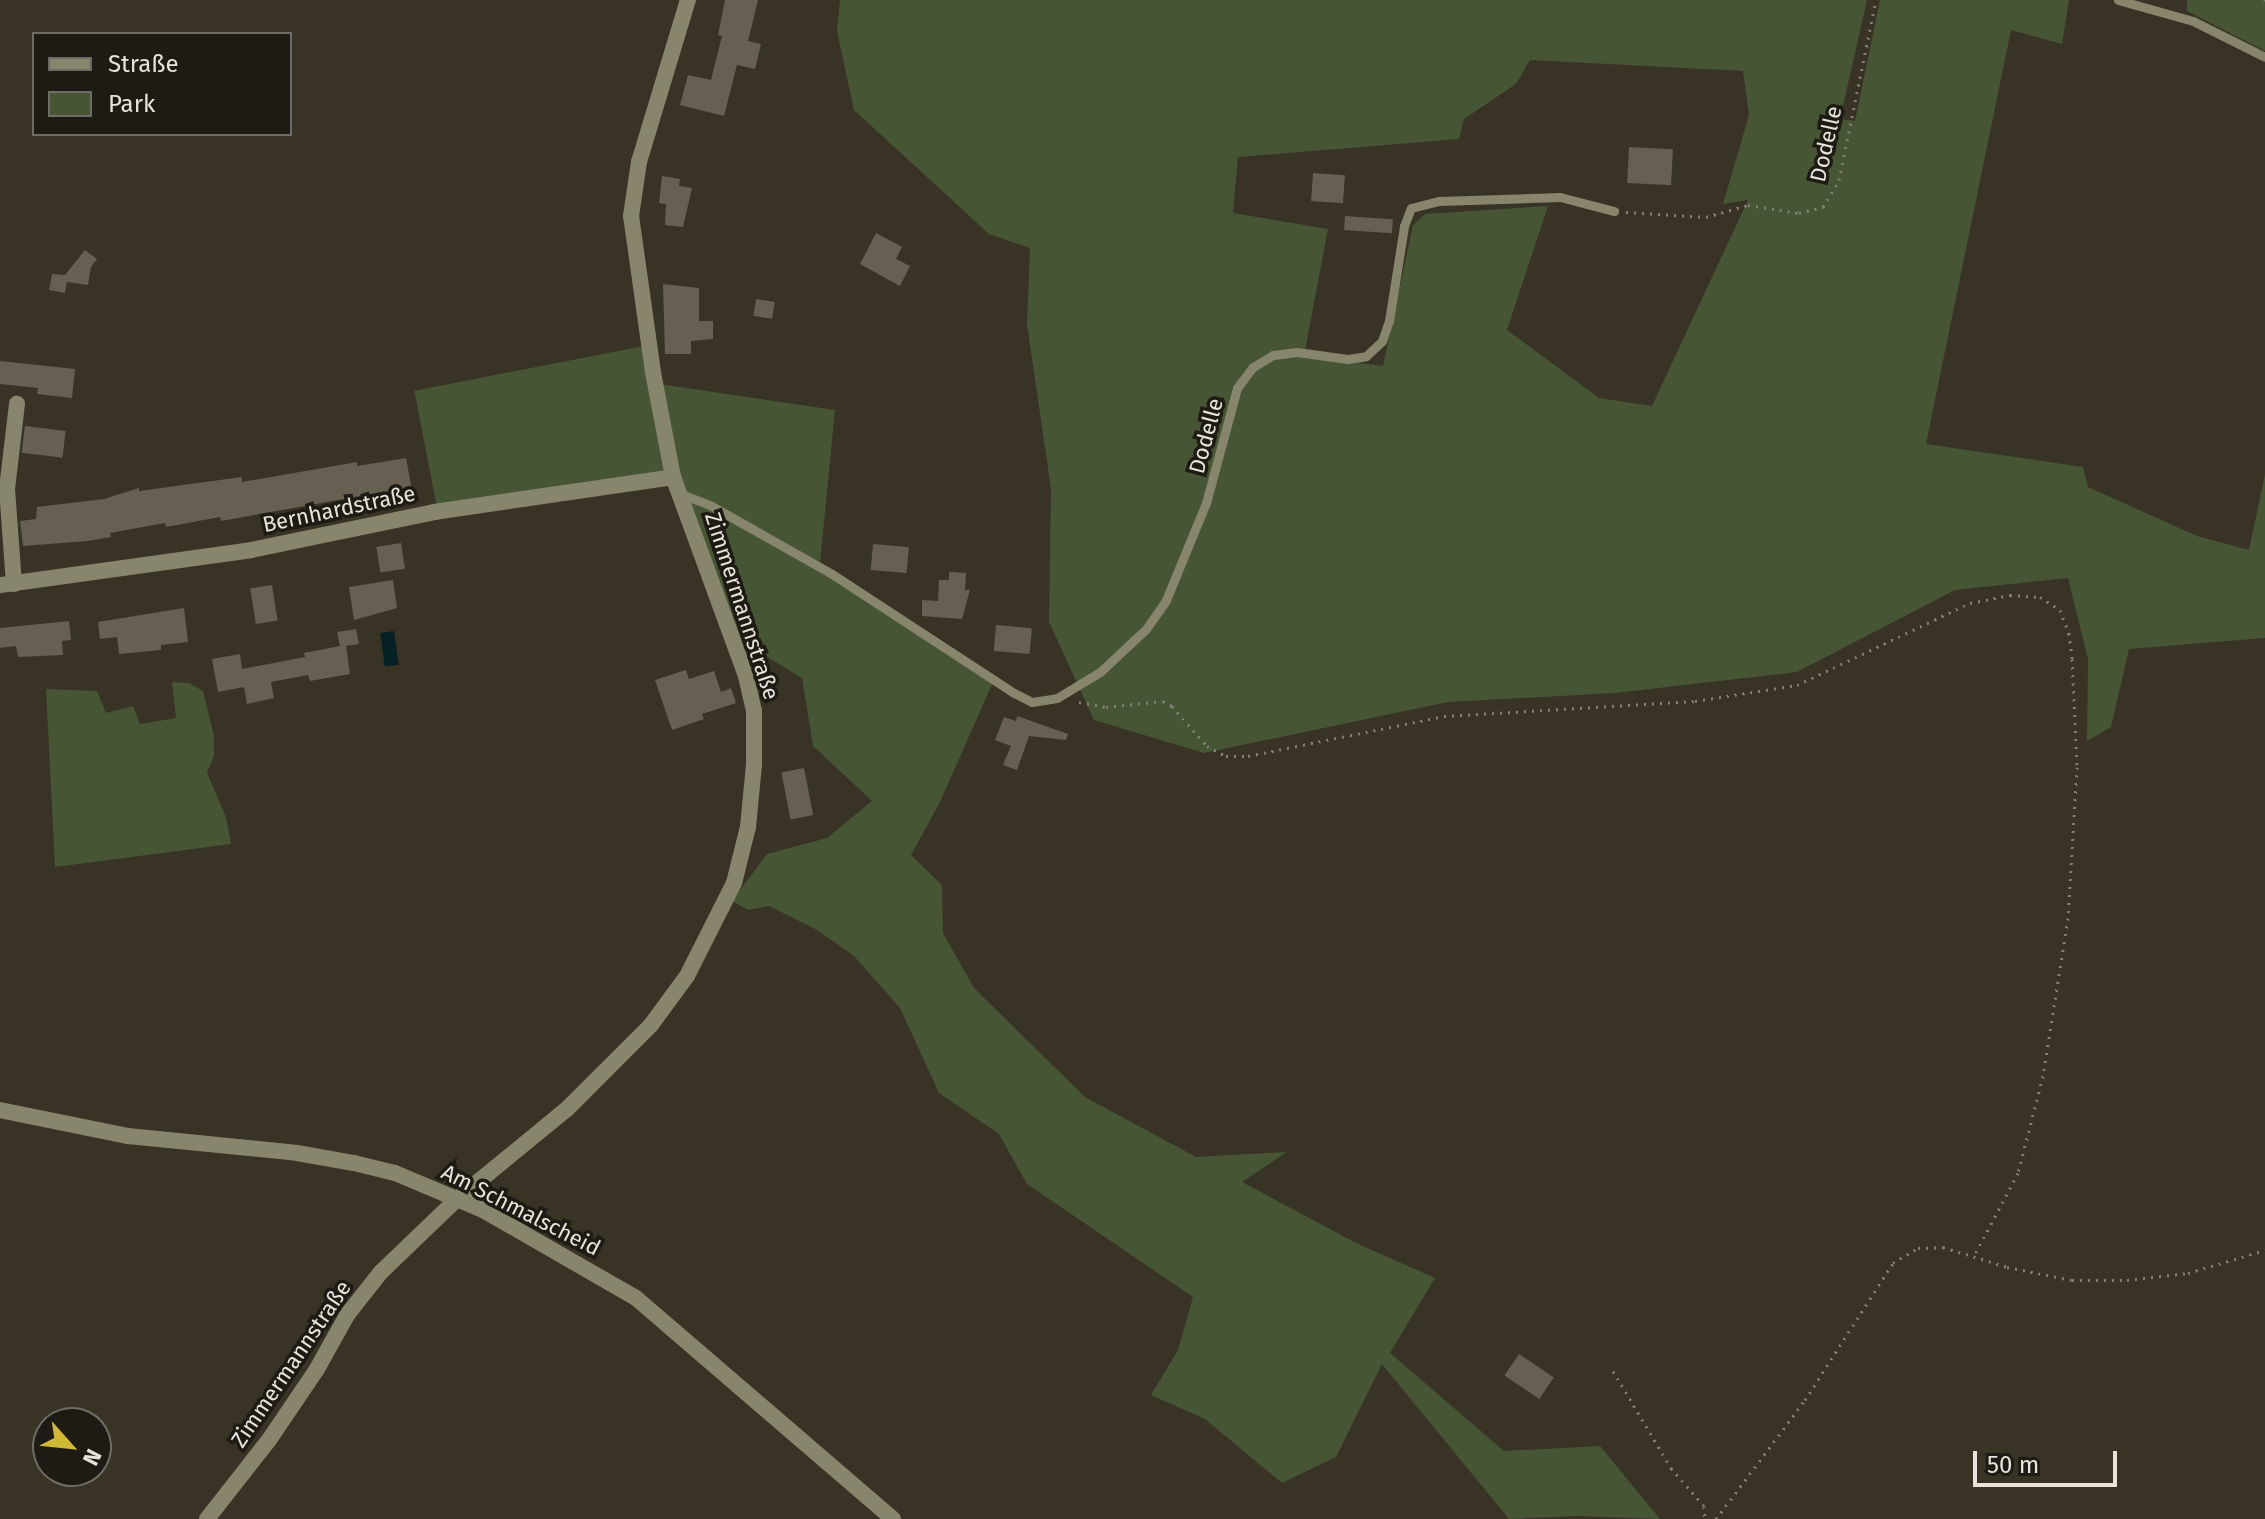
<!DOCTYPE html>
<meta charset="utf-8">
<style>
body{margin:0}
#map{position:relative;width:2265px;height:1519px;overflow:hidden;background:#393325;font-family:"Fira Sans",sans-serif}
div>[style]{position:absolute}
.green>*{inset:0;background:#465533;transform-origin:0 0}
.water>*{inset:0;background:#062123;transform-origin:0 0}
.building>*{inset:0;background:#675f51;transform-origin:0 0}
.path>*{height:3px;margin-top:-1.5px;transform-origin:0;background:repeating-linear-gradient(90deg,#847f74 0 2px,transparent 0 8px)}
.service>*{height:9px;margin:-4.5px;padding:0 4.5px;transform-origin:4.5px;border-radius:4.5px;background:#87856c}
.minor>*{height:16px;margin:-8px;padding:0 8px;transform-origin:8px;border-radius:8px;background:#87856c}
span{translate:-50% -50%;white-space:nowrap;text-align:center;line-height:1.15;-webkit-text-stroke:7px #1e1b15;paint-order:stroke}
.street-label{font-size:22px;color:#e8e4dc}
.legend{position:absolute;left:32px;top:32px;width:260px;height:104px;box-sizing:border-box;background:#1e1b15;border:2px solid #6f6b65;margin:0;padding:10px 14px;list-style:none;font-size:24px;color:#e8e4dc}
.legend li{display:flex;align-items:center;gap:16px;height:40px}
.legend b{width:40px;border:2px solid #6f6b65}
.north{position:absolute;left:32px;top:1407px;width:80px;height:80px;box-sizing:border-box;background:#1e1b15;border:2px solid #6f6b65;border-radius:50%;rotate:117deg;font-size:22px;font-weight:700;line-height:32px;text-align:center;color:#e8e4dc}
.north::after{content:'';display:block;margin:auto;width:28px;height:36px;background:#d1b736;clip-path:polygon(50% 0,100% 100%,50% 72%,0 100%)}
.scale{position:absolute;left:1973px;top:1451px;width:144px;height:36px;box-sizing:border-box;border:4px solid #e8e4dc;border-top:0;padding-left:10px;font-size:24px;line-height:28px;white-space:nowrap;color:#e8e4dc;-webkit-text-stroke:6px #1e1b15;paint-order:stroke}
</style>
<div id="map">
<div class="green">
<i style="clip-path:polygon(evenodd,840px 0,1867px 0,1840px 119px,1855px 121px,1880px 0,2069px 0,2062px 44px,2011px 30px,1926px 444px,2083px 467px,2088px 487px,2197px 536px,2249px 550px,2265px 474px,2265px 638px,2129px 649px,2111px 727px,2087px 741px,2088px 659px,2068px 578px,1955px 590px,1797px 672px,1615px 693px,1448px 702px,1204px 753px,1094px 720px,1049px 622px,1051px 489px,1027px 324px,1030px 248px,989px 234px,854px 110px,837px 31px,840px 0,1530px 60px,1743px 71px,1749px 115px,1723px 204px,1748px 200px,1652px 406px,1599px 398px,1507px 330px,1548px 206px,1425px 214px,1413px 225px,1383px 366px,1304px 356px,1328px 229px,1233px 213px,1238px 157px,1459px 139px,1464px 119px,1516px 84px,1530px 60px)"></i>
<i style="clip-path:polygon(2187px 0,2265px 0,2265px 51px,2187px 11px)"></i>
<i style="left:644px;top:346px;width:131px;height:234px;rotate:79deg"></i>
<i style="clip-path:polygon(659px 384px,835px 410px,820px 563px,993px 682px,940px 802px,911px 855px,942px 885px,943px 933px,974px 988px,1085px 1097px,1196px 1157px,1287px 1152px,1242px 1182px,1356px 1243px,1435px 1278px,1390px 1353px,1504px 1451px,1600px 1446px,1660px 1519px,1578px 1516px,1509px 1519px,1382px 1364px,1336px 1457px,1282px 1483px,1205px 1419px,1151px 1395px,1178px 1350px,1193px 1297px,1027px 1184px,999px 1134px,939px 1093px,900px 1008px,854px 956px,817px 930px,769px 906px,748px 910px,732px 901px,767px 854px,827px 838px,872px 801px,813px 746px,802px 678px,749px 646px,737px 646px,683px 491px)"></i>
<i style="clip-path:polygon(172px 682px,189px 683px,203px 691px,214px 736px,214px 756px,207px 773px,226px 817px,231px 844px,55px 867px,46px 689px,97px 691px,106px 713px,133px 706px,140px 724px,176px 718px)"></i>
</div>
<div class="water">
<i style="left:394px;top:631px;width:34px;height:14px;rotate:82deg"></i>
</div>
<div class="building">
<i style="clip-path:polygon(725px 0,758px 0,748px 41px,761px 44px,755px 69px,737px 65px,724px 116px,680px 105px,688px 75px,711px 80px,722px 36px,718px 35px)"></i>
<i style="left:1629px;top:147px;width:44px;height:36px;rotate:3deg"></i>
<i style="left:1313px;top:173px;width:32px;height:28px;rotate:4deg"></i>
<i style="clip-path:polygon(662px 176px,680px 179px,679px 186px,692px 188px,683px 227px,665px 225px,666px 204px,659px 203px)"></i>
<i style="left:1345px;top:216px;width:48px;height:14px;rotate:4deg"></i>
<i style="clip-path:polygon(876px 233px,902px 247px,896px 259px,910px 266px,900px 286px,860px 264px)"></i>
<i style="clip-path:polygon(85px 250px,97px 259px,91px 267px,88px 285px,67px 282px,65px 293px,49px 290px,52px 274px,65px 275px)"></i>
<i style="clip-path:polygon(663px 284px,699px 288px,699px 321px,713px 321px,713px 339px,691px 341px,691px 354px,665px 354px)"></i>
<i style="left:756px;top:299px;width:19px;height:17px;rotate:9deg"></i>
<i style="clip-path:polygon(0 361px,75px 369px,72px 398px,37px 394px,38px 388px,0 384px)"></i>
<i style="left:25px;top:426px;width:41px;height:27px;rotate:7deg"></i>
<i style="clip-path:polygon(406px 458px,412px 490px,399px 496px,378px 496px,377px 493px,221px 521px,220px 517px,166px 527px,165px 523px,110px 533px,111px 537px,88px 541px,23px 546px,20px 521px,36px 519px,37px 507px,104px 499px,139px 488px,139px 491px,242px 477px,242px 482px,357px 462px,357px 466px)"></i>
<i style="left:401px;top:543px;width:26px;height:25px;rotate:81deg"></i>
<i style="left:873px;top:544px;width:36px;height:26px;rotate:5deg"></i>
<i style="clip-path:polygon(949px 572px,966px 573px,965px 590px,970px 590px,962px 619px,922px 616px,922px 600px,938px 601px,939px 580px,949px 580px)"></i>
<i style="clip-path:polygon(393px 580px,397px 608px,354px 620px,349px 587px)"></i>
<i style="left:272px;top:585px;width:36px;height:22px;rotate:81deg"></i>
<i style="clip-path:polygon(184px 608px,188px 642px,161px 645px,161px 650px,119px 654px,117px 637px,100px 639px,98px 622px)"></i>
<i style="clip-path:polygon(69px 621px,71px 640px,62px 641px,63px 655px,18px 657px,16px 646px,0 648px,0 628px)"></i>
<i style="left:996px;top:625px;width:36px;height:26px;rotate:5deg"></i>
<i style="clip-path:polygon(356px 629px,359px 644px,346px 646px,350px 674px,310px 681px,308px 675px,271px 682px,274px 698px,247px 704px,244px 687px,218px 692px,212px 659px,240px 654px,242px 669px,305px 657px,304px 653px,340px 646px,337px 632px)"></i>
<i style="clip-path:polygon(686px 670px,689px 679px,714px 671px,721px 692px,731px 688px,736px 703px,702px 714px,704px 719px,672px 730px,655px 680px)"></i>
<i style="clip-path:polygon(1017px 716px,1068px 734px,1066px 740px,1029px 736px,1017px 770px,1003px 765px,1011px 746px,995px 740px,1004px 717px,1016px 721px)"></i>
<i style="left:804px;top:768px;width:48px;height:23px;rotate:79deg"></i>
<i style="left:1519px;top:1354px;width:42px;height:26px;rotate:34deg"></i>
</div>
<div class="path">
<i style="left:2264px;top:0;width:1px;rotate:45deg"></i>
<i style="left:1626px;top:212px;width:80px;rotate:3.6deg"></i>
<i style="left:1706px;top:217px;width:44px;rotate:-15.9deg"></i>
<i style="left:1748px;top:205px;width:52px;rotate:8.9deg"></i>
<i style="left:1799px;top:213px;width:25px;rotate:-14deg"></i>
<i style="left:1823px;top:207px;width:31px;rotate:-59deg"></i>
<i style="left:1839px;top:180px;width:184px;rotate:-78.4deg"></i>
<i style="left:1079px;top:702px;width:27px;rotate:10deg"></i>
<i style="left:1106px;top:707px;width:57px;rotate:-6deg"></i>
<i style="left:1163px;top:701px;width:10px;rotate:29deg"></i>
<i style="left:1172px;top:706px;width:53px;rotate:48.8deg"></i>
<i style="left:1207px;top:746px;width:21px;rotate:28deg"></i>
<i style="left:1226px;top:756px;width:22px"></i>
<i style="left:1248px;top:756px;width:200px;rotate:-11.5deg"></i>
<i style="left:1444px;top:716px;width:251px;rotate:-3.4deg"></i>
<i style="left:1695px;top:701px;width:103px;rotate:-8.9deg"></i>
<i style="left:1797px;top:685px;width:191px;rotate:-25.4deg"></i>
<i style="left:1970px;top:603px;width:41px;rotate:-11.3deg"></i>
<i style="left:2010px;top:595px;width:30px;rotate:4deg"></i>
<i style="left:2040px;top:597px;width:24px;rotate:33deg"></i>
<i style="left:2060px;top:610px;width:25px;rotate:69deg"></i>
<i style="left:2069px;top:633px;width:26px;rotate:83deg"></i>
<i style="left:2072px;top:659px;width:108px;rotate:87.3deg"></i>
<i style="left:2077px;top:767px;width:151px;rotate:93.4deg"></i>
<i style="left:2068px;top:918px;width:160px;rotate:99deg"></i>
<i style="left:2043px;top:1076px;width:100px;rotate:104.5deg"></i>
<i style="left:2018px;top:1173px;width:94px;rotate:117.9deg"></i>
<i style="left:1613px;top:1371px;width:113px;rotate:59.1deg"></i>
<i style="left:1671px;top:1468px;width:50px;rotate:49deg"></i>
<i style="left:1704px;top:1506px;width:13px;rotate:86deg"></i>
<i style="left:1716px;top:1519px;width:149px;rotate:-53.2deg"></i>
<i style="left:1805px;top:1400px;width:163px;rotate:-57.3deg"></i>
<i style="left:1893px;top:1263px;width:29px;rotate:-31deg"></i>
<i style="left:1918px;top:1248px;width:25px;rotate:-2deg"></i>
<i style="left:1943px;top:1247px;width:67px;rotate:17.4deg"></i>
<i style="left:2007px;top:1267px;width:66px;rotate:11.3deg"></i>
<i style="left:2072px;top:1280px;width:55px"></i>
<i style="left:2127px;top:1280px;width:61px;rotate:-6.5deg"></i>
<i style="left:2188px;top:1273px;width:80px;rotate:-16.6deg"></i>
</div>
<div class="service">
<i style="left:2118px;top:0;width:78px;rotate:15.6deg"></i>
<i style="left:2193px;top:21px;width:80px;rotate:26.6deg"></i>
<i style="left:681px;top:494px;width:31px;rotate:21deg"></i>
<i style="left:710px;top:505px;width:140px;rotate:29.5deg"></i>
<i style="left:832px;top:574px;width:217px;rotate:33.2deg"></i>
<i style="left:1014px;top:693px;width:20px;rotate:27deg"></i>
<i style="left:1032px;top:702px;width:25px;rotate:-9deg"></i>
<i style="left:1057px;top:698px;width:50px;rotate:-31.2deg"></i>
<i style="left:1100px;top:672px;width:63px;rotate:-43.1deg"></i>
<i style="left:1146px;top:629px;width:35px;rotate:-55deg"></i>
<i style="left:1166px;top:600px;width:105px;rotate:-67.6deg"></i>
<i style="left:1206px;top:503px;width:119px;rotate:-74.9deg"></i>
<i style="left:1237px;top:388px;width:26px;rotate:-53deg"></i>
<i style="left:1253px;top:367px;width:23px;rotate:-31deg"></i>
<i style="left:1273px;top:355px;width:24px;rotate:-7deg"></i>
<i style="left:1297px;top:352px;width:51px;rotate:7.8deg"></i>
<i style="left:1348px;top:359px;width:18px;rotate:-9deg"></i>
<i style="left:1366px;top:356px;width:22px;rotate:-43deg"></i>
<i style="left:1382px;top:341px;width:21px;rotate:-71deg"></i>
<i style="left:1389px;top:321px;width:96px;rotate:-81deg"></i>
<i style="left:1404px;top:226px;width:19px;rotate:-69deg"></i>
<i style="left:1411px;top:208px;width:29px;rotate:-14deg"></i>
<i style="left:1439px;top:201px;width:121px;rotate:-1.9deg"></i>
<i style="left:1560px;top:197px;width:56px;rotate:14.5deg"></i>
</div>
<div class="minor">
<i style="left:14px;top:584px;width:95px;rotate:-94.2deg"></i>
<i style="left:7px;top:489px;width:86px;rotate:-83.3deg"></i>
<i style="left:0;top:585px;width:253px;rotate:-7.9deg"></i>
<i style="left:251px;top:550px;width:187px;rotate:-11.7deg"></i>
<i style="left:434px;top:512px;width:242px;rotate:-8.3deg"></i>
<i style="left:0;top:1110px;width:131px;rotate:11.5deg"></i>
<i style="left:128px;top:1136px;width:170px;rotate:5.7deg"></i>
<i style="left:297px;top:1153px;width:58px;rotate:10deg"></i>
<i style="left:354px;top:1163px;width:42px;rotate:13.7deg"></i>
<i style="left:395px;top:1173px;width:95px;rotate:22.8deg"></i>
<i style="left:483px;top:1210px;width:177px;rotate:29.9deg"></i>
<i style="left:636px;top:1298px;width:339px;rotate:40.7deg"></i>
<i style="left:207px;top:1519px;width:100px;rotate:-51.9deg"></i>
<i style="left:269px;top:1440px;width:86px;rotate:-55.9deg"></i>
<i style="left:317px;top:1369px;width:62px;rotate:-60.9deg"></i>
<i style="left:347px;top:1315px;width:55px;rotate:-51.7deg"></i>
<i style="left:381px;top:1272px;width:105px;rotate:-43.8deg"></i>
<i style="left:457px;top:1199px;width:142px;rotate:-39.3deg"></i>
<i style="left:567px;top:1109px;width:119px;rotate:-45deg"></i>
<i style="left:651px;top:1025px;width:61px;rotate:-53.7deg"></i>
<i style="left:687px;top:976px;width:104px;rotate:-63.2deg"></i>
<i style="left:734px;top:883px;width:58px;rotate:-76deg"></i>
<i style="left:748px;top:827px;width:62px;rotate:-84.5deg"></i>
<i style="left:754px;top:765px;width:54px;rotate:-90deg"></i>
<i style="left:754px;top:711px;width:36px;rotate:-103deg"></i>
<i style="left:746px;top:676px;width:212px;rotate:-110.1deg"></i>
<i style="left:673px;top:477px;width:107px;rotate:-100.8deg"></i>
<i style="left:653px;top:372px;width:158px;rotate:-98deg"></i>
<i style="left:631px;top:216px;width:55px;rotate:-81.6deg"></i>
<i style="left:639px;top:162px;width:169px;rotate:-73.2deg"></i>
</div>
<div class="street-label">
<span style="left:1826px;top:144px;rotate:-77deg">Dodelle</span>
<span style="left:1206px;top:436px;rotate:-75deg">Dodelle</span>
<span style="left:339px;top:509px;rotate:-12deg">Bernhardstraße</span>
<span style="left:742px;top:606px;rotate:72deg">Zimmermannstraße</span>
<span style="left:521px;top:1210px;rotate:27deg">Am Schmalscheid</span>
<span style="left:291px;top:1364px;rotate:-56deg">Zimmermannstraße</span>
</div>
<ul class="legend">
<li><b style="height:10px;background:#87856c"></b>Straße</li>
<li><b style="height:22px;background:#465533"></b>Park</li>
</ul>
<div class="north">N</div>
<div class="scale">50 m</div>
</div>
